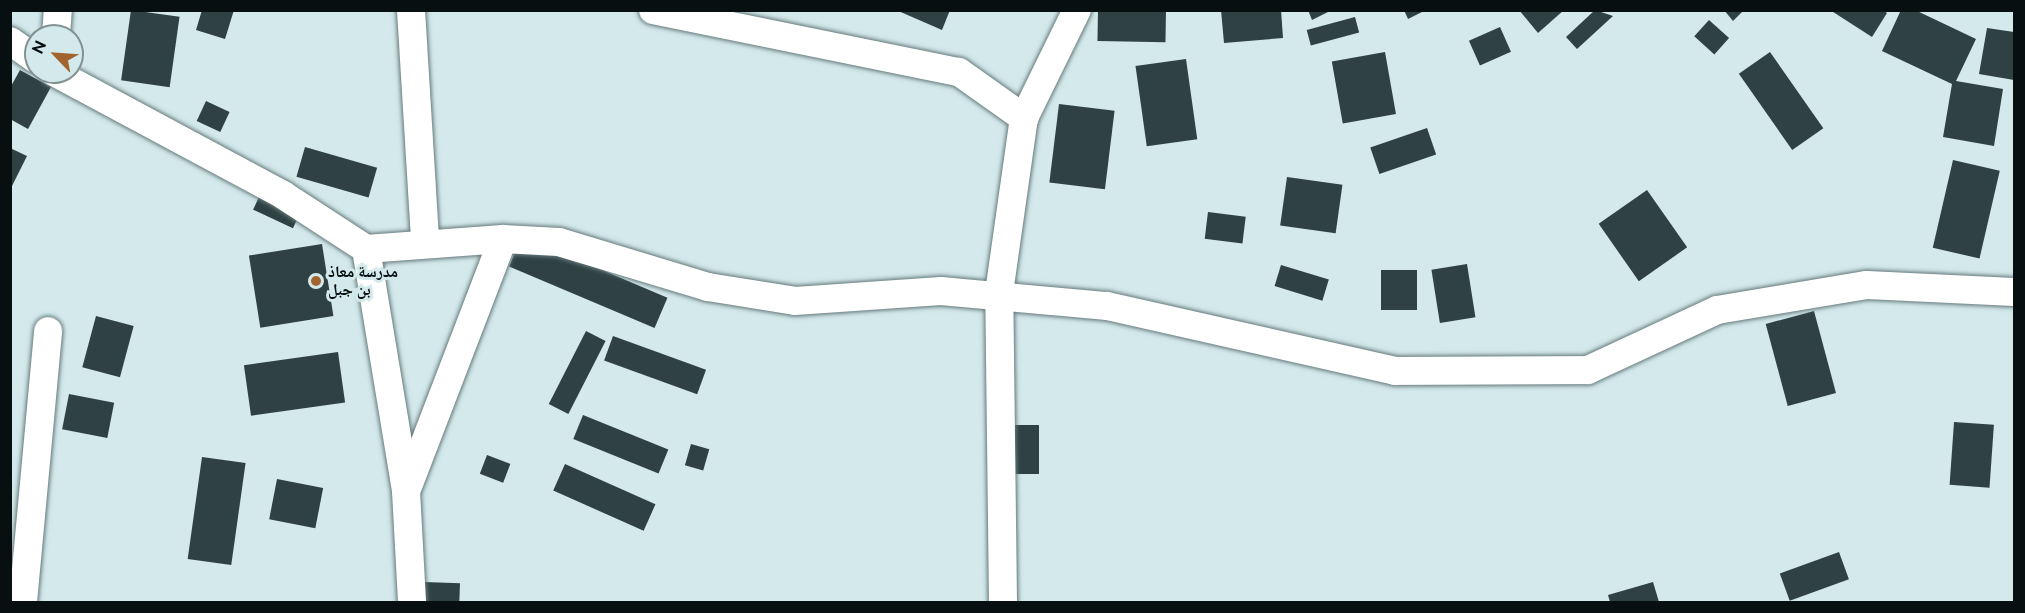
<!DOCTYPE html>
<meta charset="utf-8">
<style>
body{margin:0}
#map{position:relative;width:2025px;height:613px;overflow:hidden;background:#d3e9eb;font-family:Raleway,"Noto Naskh Arabic",sans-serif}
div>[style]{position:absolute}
.building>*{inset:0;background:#2f4143;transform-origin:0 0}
.roads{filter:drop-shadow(0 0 2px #667a7c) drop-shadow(0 0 2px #667a7c)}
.street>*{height:28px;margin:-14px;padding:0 14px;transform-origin:14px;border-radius:14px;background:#fff}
.dots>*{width:16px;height:16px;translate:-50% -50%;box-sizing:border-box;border:3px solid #d3e9eb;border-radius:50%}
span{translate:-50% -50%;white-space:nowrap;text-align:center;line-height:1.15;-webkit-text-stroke:6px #d3e9eb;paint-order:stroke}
.poi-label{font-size:16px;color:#080f10;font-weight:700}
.left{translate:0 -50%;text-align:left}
.frame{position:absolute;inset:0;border:12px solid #080f10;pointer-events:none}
.north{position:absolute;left:24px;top:24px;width:60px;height:60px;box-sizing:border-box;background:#d3e9eb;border:2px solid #829293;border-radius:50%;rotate:295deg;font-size:16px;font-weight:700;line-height:24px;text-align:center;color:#080f10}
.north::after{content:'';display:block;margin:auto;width:21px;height:27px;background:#a3632d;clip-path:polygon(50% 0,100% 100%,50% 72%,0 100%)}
</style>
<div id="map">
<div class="building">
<i style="left:131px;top:10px;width:49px;height:71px;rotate:8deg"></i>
<i style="clip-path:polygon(202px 10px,234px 10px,225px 39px,196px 30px)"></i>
<i style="clip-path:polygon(896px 10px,950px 10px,942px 30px)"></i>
<i style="left:1098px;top:10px;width:68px;height:31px;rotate:1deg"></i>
<i style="clip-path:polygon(1221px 10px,1281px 10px,1283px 38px,1224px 43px)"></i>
<i style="clip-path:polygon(1308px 10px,1332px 10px,1312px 20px)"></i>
<i style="clip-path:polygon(1404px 10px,1426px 10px,1408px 19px)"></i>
<i style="clip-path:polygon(1519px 10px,1564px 10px,1538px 33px)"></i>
<i style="clip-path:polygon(1595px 10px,1613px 16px,1577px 49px,1566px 37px)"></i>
<i style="clip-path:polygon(1724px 10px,1744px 10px,1733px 21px)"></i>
<i style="clip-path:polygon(1830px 10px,1883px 10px,1887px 13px,1872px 37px)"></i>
<i style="clip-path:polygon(1901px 10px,1915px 10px,1976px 39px,1956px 81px,2003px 89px,1994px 146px,1943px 137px,1952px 84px,1882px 51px)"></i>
<i style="left:1355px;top:17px;width:16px;height:50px;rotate:75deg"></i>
<i style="left:1709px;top:20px;width:27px;height:22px;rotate:42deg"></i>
<i style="left:1500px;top:27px;width:27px;height:34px;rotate:66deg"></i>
<i style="clip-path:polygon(1987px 28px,2014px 32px,2014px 80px,1979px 74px)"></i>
<i style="left:1385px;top:52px;width:63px;height:54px;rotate:80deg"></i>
<i style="left:1770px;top:52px;width:93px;height:38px;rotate:55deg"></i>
<i style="left:1186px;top:59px;width:81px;height:51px;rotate:82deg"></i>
<i style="clip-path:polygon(20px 70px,51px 87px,28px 129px,10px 119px,10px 88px)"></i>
<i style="left:206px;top:101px;width:26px;height:22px;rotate:25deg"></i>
<i style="left:1059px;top:104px;width:56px;height:79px;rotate:7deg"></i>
<i style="left:1427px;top:128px;width:28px;height:60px;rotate:71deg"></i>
<i style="left:305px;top:147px;width:75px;height:31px;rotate:16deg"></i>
<i style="clip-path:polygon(10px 148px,27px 156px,10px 190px)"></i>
<i style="left:1953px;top:160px;width:48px;height:90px;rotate:13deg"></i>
<i style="left:1287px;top:177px;width:56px;height:49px;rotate:8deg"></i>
<i style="left:1647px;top:190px;width:70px;height:59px;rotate:55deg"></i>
<i style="left:259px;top:197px;width:44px;height:14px;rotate:25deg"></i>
<i style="left:1208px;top:212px;width:38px;height:27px;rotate:7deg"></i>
<i style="left:522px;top:236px;width:158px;height:33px;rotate:23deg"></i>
<i style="left:322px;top:244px;width:73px;height:74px;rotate:81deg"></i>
<i style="left:1467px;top:264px;width:54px;height:36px;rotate:81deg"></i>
<i style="left:1281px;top:265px;width:50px;height:22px;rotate:17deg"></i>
<i style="left:1381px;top:270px;width:36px;height:40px"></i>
<i style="left:1814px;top:311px;width:85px;height:50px;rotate:75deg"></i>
<i style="left:96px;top:316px;width:39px;height:53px;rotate:15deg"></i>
<i style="left:586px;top:331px;width:22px;height:82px;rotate:27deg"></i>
<i style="left:613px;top:336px;width:99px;height:26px;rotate:20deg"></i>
<i style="left:338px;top:352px;width:51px;height:95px;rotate:82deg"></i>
<i style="left:69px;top:394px;width:46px;height:36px;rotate:11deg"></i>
<i style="left:583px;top:415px;width:92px;height:26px;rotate:22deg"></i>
<i style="left:1954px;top:422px;width:40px;height:63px;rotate:4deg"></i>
<i style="left:1039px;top:425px;width:49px;height:24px;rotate:90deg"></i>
<i style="left:691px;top:444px;width:19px;height:22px;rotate:16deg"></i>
<i style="left:487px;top:455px;width:25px;height:20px;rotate:21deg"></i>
<i style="left:202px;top:457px;width:44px;height:103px;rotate:8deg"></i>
<i style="left:565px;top:464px;width:99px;height:29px;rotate:24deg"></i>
<i style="left:277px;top:479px;width:47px;height:41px;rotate:11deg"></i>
<i style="left:1839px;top:552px;width:29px;height:63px;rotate:70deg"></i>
<i style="left:424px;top:582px;width:36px;height:20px;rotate:2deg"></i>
<i style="clip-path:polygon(1653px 582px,1659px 602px,1610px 602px,1608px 595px)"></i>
</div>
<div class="roads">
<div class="street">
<i style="left:411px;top:10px;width:231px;rotate:86.5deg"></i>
<i style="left:653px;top:10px;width:312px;rotate:11.5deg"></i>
<i style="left:959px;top:72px;width:80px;rotate:35.3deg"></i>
<i style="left:56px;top:36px;width:26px;rotate:-86deg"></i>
<i style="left:10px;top:41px;width:32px;rotate:35deg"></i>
<i style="left:54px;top:72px;width:260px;rotate:28.2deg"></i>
<i style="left:283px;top:195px;width:99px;rotate:33deg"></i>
<i style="left:366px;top:249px;width:137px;rotate:-4.2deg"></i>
<i style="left:503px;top:239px;width:56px;rotate:3.1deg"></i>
<i style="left:559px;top:242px;width:156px;rotate:16.8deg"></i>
<i style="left:708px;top:287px;width:88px;rotate:9.1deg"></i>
<i style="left:795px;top:301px;width:146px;rotate:-3.9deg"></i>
<i style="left:941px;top:291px;width:167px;rotate:5.2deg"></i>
<i style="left:1107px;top:306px;width:295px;rotate:12.7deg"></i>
<i style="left:1395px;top:371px;width:193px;rotate:-0.3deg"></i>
<i style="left:1588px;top:370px;width:142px;rotate:-24.9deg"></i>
<i style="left:1717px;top:310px;width:152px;rotate:-9.5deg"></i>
<i style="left:1867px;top:285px;width:147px;rotate:2.7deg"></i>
<i style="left:366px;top:249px;width:245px;rotate:80.6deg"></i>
<i style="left:406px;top:491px;width:111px;rotate:86.9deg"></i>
<i style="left:407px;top:489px;width:268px;rotate:-69deg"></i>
<i style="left:23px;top:602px;width:272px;rotate:-84.7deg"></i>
<i style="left:1003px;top:602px;width:309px;rotate:-90.7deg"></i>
<i style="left:999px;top:293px;width:177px;rotate:-81.9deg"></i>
<i style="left:1024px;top:118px;width:120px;rotate:-63.9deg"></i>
</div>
</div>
<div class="dots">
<i style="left:316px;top:281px;background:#a3632d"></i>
</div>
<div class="poi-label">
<span class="left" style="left:328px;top:281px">مدرسة معاذ<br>بن جبل</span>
</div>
<div class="frame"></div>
<div class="north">N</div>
</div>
